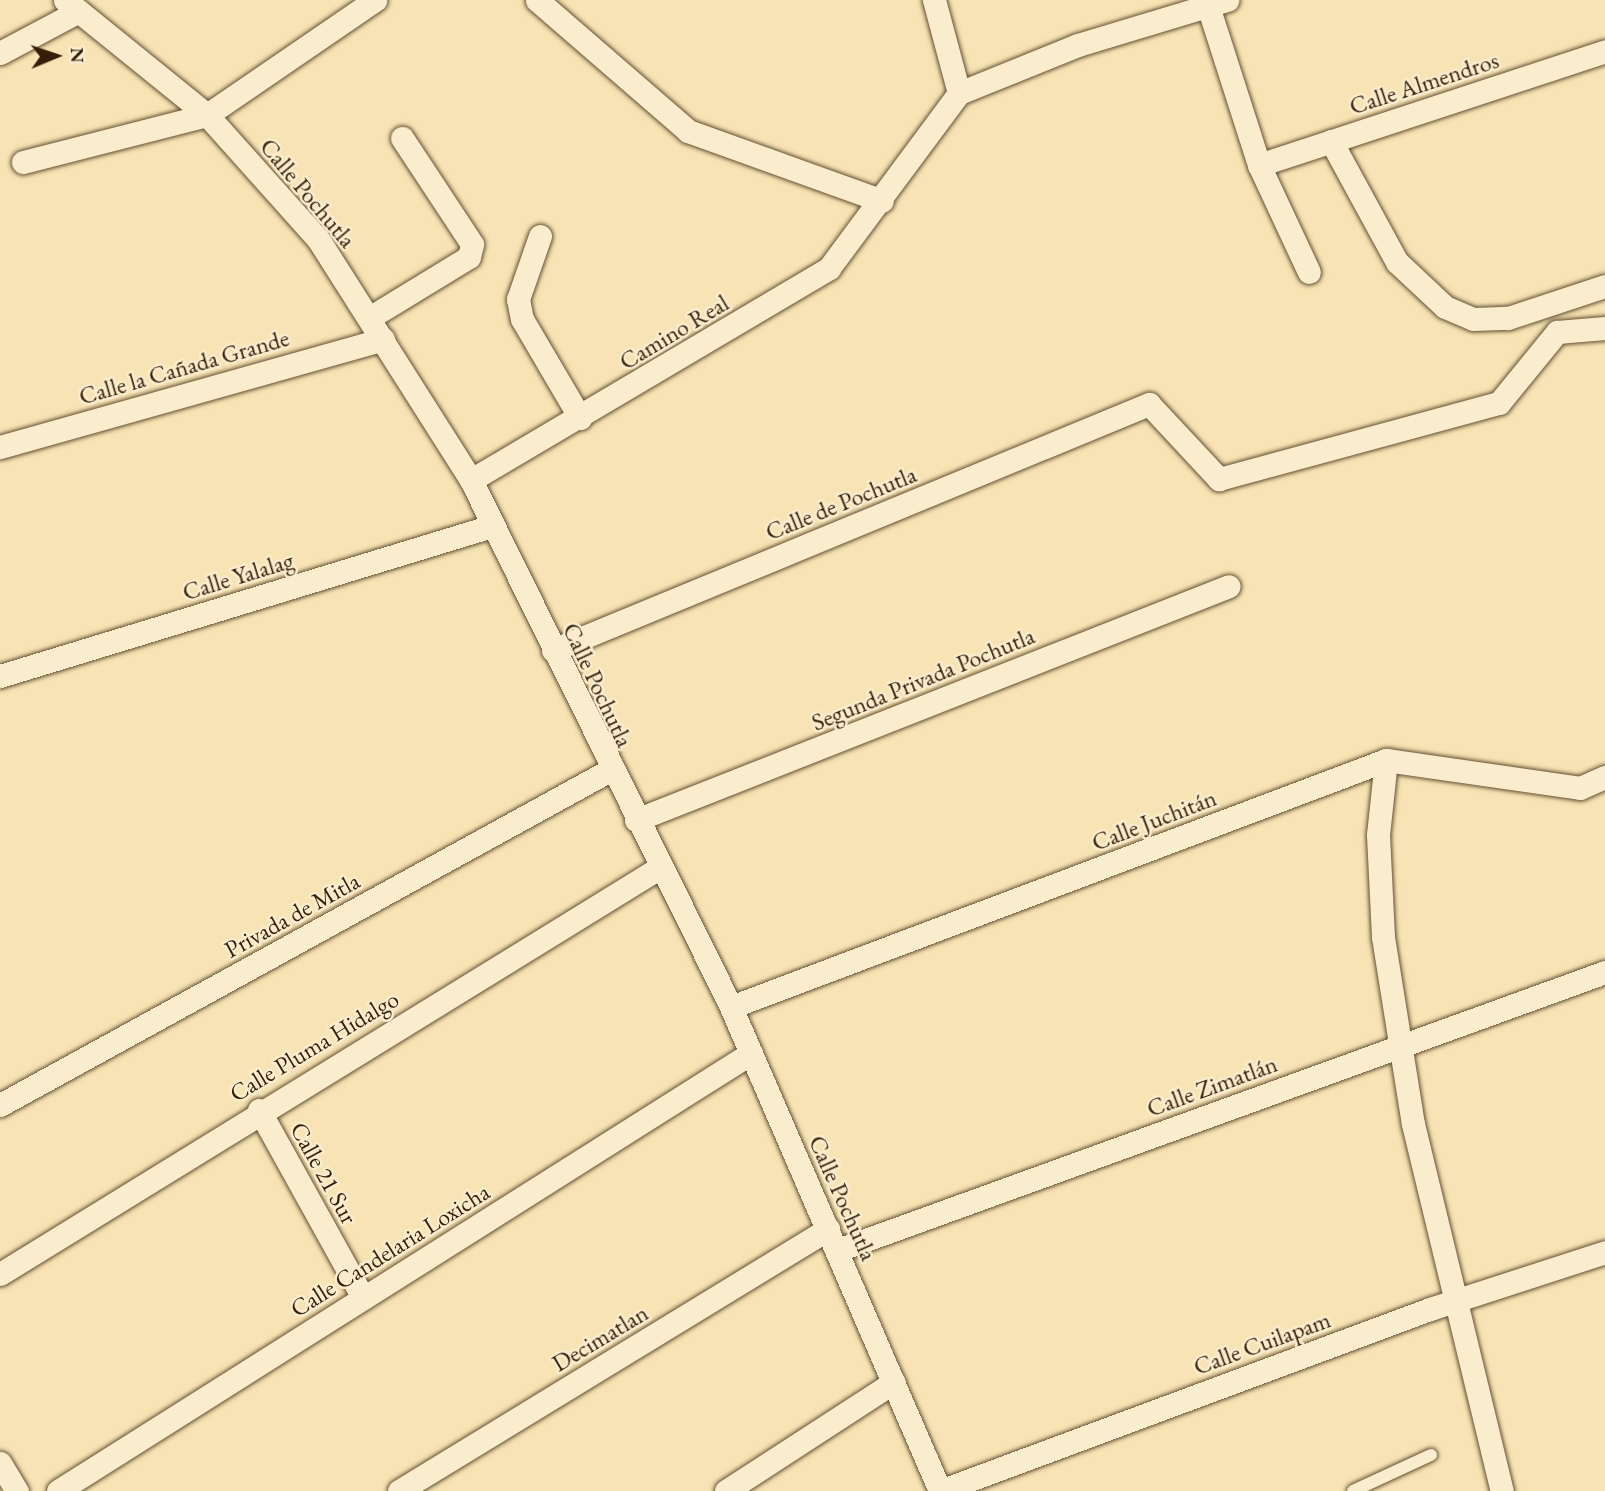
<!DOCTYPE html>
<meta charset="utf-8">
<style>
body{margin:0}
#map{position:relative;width:1605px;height:1491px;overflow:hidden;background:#f7e3b3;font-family:"EB Garamond",serif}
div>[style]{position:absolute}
.roads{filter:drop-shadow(0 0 2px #654f33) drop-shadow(0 0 2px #654f33)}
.service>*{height:12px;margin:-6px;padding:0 6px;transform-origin:6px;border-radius:6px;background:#faedce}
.minor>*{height:23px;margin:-11.5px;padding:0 11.5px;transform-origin:11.5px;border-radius:11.5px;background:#faedce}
span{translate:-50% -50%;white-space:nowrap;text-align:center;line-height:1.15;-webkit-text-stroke:5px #faedce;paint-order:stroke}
.street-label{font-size:24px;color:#341e08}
.north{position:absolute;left:21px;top:21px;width:70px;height:70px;-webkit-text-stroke:5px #faedce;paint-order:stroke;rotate:88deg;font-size:19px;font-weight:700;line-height:28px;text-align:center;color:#341e08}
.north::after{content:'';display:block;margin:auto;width:24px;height:32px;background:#341e08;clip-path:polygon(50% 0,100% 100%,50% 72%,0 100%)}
</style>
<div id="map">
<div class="roads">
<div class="service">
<i style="left:1353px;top:1491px;width:86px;rotate:-24.8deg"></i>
</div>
<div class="minor">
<i style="left:65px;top:0;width:183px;rotate:39deg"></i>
<i style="left:207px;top:115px;width:166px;rotate:48.2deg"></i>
<i style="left:318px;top:239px;width:285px;rotate:57.6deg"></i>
<i style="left:471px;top:480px;width:588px;rotate:63.74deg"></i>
<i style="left:731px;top:1007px;width:527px;rotate:66.64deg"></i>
<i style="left:537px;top:0;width:200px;rotate:40.9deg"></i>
<i style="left:688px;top:131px;width:206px;rotate:19.8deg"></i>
<i style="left:934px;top:0;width:96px;rotate:75deg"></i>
<i style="left:1208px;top:6px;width:167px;rotate:72.2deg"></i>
<i style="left:1259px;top:165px;width:118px;rotate:65deg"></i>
<i style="left:0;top:53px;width:89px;rotate:-28deg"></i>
<i style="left:1331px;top:141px;width:138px;rotate:61.4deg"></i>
<i style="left:1397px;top:262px;width:66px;rotate:43.2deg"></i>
<i style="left:1445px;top:307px;width:30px;rotate:23deg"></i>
<i style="left:1473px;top:319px;width:35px;rotate:-2deg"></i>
<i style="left:1508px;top:318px;width:102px;rotate:-18.3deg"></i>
<i style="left:23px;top:162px;width:190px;rotate:-14.3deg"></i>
<i style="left:207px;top:115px;width:204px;rotate:-34.4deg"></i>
<i style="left:1259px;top:165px;width:364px;rotate:-18.2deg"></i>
<i style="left:540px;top:236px;width:67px;rotate:109.2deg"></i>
<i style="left:518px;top:299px;width:20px;rotate:79deg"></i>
<i style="left:522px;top:319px;width:115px;rotate:59.6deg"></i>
<i style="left:369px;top:318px;width:117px;rotate:-31.4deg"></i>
<i style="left:469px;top:257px;width:13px;rotate:-77deg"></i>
<i style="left:472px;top:244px;width:127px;rotate:-123.4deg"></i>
<i style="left:0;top:447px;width:398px;rotate:-15.7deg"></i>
<i style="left:471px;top:480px;width:416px;rotate:-30.6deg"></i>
<i style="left:829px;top:268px;width:218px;rotate:-53.4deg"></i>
<i style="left:959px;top:93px;width:128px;rotate:-22deg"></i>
<i style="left:1078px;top:45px;width:156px;rotate:-16.8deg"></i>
<i style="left:553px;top:650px;width:645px;rotate:-22.43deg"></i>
<i style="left:1149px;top:404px;width:103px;rotate:47deg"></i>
<i style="left:1219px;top:479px;width:290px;rotate:-15.2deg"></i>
<i style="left:1499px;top:403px;width:92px;rotate:-50.8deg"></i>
<i style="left:1557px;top:332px;width:48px;rotate:-4.8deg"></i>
<i style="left:0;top:676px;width:514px;rotate:-16.96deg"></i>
<i style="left:1386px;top:760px;width:75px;rotate:96.1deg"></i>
<i style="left:1378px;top:835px;width:102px;rotate:87.2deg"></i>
<i style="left:1383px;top:937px;width:189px;rotate:80.9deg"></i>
<i style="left:1413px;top:1124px;width:378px;rotate:76.4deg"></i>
<i style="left:636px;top:820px;width:637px;rotate:-21.53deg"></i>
<i style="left:731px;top:1007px;width:700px;rotate:-20.66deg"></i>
<i style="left:1386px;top:760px;width:196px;rotate:8.2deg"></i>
<i style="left:1580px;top:788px;width:27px;rotate:-24deg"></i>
<i style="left:0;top:1105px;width:696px;rotate:-28.77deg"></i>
<i style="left:259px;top:1110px;width:215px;rotate:61deg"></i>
<i style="left:838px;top:1250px;width:816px;rotate:-19.92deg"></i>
<i style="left:0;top:1274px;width:774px;rotate:-31.64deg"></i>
<i style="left:0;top:1463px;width:33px;rotate:59deg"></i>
<i style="left:58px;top:1491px;width:820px;rotate:-32.29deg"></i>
<i style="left:399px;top:1491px;width:503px;rotate:-31.41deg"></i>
<i style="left:726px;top:1491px;width:200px;rotate:-33deg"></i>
<i style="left:940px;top:1491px;width:523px;rotate:-20.38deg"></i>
<i style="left:1430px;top:1309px;width:184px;rotate:-18deg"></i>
</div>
</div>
<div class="street-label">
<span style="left:1424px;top:83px;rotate:-18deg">Calle Almendros</span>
<span style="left:308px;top:193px;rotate:50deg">Calle Pochutla</span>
<span style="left:674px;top:332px;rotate:-31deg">Camino Real</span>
<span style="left:184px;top:367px;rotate:-16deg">Calle la Cañada Grande</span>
<span style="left:841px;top:503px;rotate:-22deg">Calle de Pochutla</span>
<span style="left:238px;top:576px;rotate:-17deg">Calle Yalalag</span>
<span style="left:923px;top:679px;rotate:-22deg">Segunda Privada Pochutla</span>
<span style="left:598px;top:685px;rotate:65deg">Calle Pochutla</span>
<span style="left:1154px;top:820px;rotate:-21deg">Calle Juchitán</span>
<span style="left:292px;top:915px;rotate:-29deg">Privada de Mitla</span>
<span style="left:314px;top:1046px;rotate:-31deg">Calle Pluma Hidalgo</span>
<span style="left:1212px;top:1086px;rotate:-20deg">Calle Zimatlán</span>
<span style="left:324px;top:1173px;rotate:61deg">Calle 21 Sur</span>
<span style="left:843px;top:1198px;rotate:66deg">Calle Pochutla</span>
<span style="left:390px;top:1250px;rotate:-32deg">Calle Candelaria Loxicha</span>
<span style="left:600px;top:1338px;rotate:-31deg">Decimatlan</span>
<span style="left:1262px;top:1343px;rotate:-20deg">Calle Cuilapam</span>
</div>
<div class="north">N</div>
</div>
